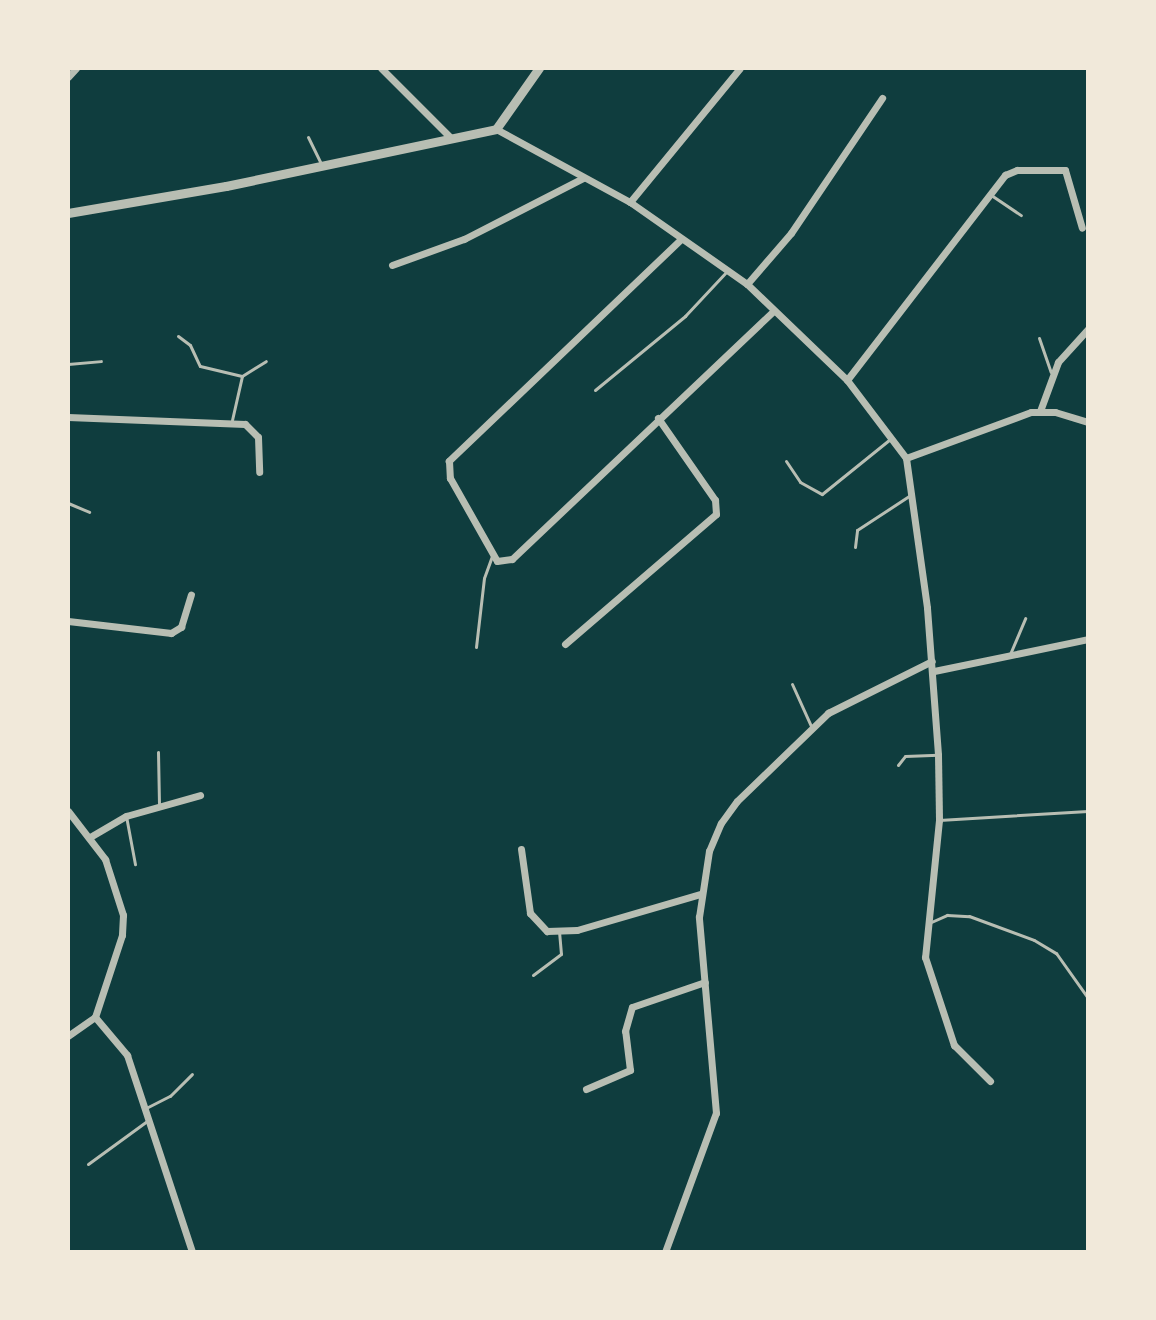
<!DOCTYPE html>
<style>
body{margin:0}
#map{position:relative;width:1156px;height:1320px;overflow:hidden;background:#0f3d3e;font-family:Signika,sans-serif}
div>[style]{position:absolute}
.service>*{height:3px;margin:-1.5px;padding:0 1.5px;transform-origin:1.5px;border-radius:1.5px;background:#b8beb3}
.minor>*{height:7px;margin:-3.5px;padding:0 3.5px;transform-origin:3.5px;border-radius:3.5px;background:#b8beb3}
.tertiary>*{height:9px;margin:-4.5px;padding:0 4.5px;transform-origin:4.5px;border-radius:4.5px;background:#b8beb3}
span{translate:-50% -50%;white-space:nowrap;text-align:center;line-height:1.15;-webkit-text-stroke:6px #f1e9da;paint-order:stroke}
.frame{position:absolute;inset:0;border:70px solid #f1e9da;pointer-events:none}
</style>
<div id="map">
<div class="service">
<i style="left:308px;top:137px;width:28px;rotate:64deg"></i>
<i style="left:991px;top:195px;width:36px;rotate:34deg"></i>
<i style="left:178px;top:336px;width:15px;rotate:37deg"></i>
<i style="left:190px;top:345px;width:23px;rotate:65deg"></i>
<i style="left:200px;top:366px;width:43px;rotate:13.4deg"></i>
<i style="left:1039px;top:338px;width:36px;rotate:71deg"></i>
<i style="left:68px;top:364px;width:33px;rotate:-5deg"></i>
<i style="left:595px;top:390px;width:117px;rotate:-39.4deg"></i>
<i style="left:685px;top:316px;width:62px;rotate:-47deg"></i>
<i style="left:232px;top:420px;width:45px;rotate:-77.2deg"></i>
<i style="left:242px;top:376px;width:28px;rotate:-32deg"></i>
<i style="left:786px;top:461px;width:25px;rotate:56deg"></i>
<i style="left:800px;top:482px;width:25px;rotate:29deg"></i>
<i style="left:822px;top:494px;width:86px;rotate:-38.9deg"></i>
<i style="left:68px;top:503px;width:23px;rotate:23deg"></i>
<i style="left:855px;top:547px;width:17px;rotate:-83deg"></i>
<i style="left:857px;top:530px;width:62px;rotate:-33.2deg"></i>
<i style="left:476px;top:647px;width:69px;rotate:-83.4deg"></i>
<i style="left:484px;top:578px;width:23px;rotate:-70deg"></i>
<i style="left:1010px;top:654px;width:39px;rotate:-67deg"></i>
<i style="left:792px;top:684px;width:46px;rotate:65.7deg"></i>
<i style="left:158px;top:752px;width:51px;rotate:88.9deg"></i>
<i style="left:898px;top:765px;width:11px;rotate:-52deg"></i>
<i style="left:905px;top:756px;width:33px;rotate:-2deg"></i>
<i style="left:126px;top:816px;width:49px;rotate:79.4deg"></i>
<i style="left:939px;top:820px;width:149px;rotate:-3.5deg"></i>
<i style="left:929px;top:923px;width:20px;rotate:-24deg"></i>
<i style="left:947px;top:915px;width:22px;rotate:3deg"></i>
<i style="left:969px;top:916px;width:69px;rotate:20.3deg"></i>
<i style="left:1034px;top:940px;width:26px;rotate:31deg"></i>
<i style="left:1056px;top:953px;width:55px;rotate:54.6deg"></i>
<i style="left:533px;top:975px;width:35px;rotate:-37deg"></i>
<i style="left:561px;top:954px;width:21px;rotate:-95deg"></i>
<i style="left:146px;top:1108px;width:27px;rotate:-27deg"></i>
<i style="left:170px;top:1096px;width:31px;rotate:-45deg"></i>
<i style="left:88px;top:1164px;width:73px;rotate:-36.1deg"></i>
</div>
<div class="minor">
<i style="left:381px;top:68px;width:100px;rotate:45deg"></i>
<i style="left:68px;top:77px;width:12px;rotate:-48deg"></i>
<i style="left:496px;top:129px;width:153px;rotate:28.6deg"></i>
<i style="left:630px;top:202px;width:143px;rotate:35deg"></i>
<i style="left:747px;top:284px;width:139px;rotate:43.8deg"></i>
<i style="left:847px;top:380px;width:98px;rotate:52.9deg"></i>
<i style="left:906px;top:458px;width:151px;rotate:82deg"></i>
<i style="left:927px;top:608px;width:147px;rotate:85.7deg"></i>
<i style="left:938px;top:755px;width:65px;rotate:89.1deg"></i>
<i style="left:939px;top:820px;width:138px;rotate:95.8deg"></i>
<i style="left:925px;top:957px;width:93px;rotate:71.8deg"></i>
<i style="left:954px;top:1045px;width:51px;rotate:45deg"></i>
<i style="left:630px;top:202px;width:173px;rotate:-50.6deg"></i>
<i style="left:680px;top:240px;width:320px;rotate:136.3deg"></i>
<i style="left:449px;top:461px;width:17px;rotate:87deg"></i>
<i style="left:450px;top:478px;width:95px;rotate:60.5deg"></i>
<i style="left:497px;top:561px;width:15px;rotate:-8deg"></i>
<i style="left:512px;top:559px;width:360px;rotate:-43.5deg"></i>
<i style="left:392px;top:265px;width:77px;rotate:-19.9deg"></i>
<i style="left:464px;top:239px;width:134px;rotate:-27.1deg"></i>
<i style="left:747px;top:284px;width:67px;rotate:-49.2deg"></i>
<i style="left:791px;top:233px;width:163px;rotate:-56deg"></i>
<i style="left:847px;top:380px;width:259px;rotate:-52.4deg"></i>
<i style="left:1005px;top:175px;width:13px;rotate:-23deg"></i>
<i style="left:1017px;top:170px;width:48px"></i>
<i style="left:1065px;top:170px;width:60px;rotate:73.7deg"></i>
<i style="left:1040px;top:411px;width:52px;rotate:-69.8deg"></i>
<i style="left:1058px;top:362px;width:45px;rotate:-47.7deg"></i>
<i style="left:68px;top:417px;width:177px;rotate:2.3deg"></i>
<i style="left:245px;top:424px;width:18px;rotate:45deg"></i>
<i style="left:258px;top:437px;width:35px;rotate:88deg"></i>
<i style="left:906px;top:458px;width:133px;rotate:-20.2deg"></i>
<i style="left:1031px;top:412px;width:24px"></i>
<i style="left:1055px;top:412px;width:34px;rotate:17deg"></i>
<i style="left:68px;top:621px;width:104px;rotate:6.6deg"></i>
<i style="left:171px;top:633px;width:12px;rotate:-31deg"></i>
<i style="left:181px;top:627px;width:34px;rotate:-73deg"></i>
<i style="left:565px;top:644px;width:199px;rotate:-40.7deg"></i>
<i style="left:716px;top:514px;width:14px;rotate:-94deg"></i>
<i style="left:715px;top:500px;width:100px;rotate:-124.8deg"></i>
<i style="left:934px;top:671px;width:157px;rotate:-11.7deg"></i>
<i style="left:68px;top:811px;width:61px;rotate:52.4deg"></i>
<i style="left:105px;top:859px;width:59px;rotate:72.2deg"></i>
<i style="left:123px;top:915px;width:20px;rotate:93deg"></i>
<i style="left:122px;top:935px;width:86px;rotate:108.2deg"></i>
<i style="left:95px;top:1017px;width:33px;rotate:145deg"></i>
<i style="left:90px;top:837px;width:42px;rotate:-30.3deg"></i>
<i style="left:126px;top:816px;width:77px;rotate:-15.8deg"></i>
<i style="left:521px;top:849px;width:65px;rotate:82deg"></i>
<i style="left:530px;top:913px;width:25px;rotate:47deg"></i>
<i style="left:547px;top:931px;width:30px;rotate:-2deg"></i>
<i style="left:577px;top:930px;width:128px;rotate:-16.3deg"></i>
<i style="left:95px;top:1017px;width:50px;rotate:49.9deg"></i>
<i style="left:127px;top:1055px;width:207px;rotate:71.7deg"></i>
<i style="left:586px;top:1089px;width:48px;rotate:-23.4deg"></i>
<i style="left:630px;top:1070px;width:39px;rotate:-97deg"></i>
<i style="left:625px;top:1031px;width:25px;rotate:-74deg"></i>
<i style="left:632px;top:1007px;width:77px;rotate:-18.9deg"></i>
<i style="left:665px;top:1252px;width:148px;rotate:-69.9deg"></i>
<i style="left:716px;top:1113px;width:197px;rotate:-95deg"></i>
<i style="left:699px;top:917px;width:67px;rotate:-81.4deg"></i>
<i style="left:709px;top:851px;width:30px;rotate:-67deg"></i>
<i style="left:721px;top:823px;width:27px;rotate:-54deg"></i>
<i style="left:737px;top:801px;width:127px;rotate:-44deg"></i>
<i style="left:828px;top:713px;width:116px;rotate:-26.6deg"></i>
</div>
<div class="tertiary">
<i style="left:68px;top:213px;width:160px;rotate:-9.7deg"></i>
<i style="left:226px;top:186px;width:276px;rotate:-11.9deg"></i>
<i style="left:496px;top:129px;width:75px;rotate:-54.8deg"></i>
</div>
<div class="frame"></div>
</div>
